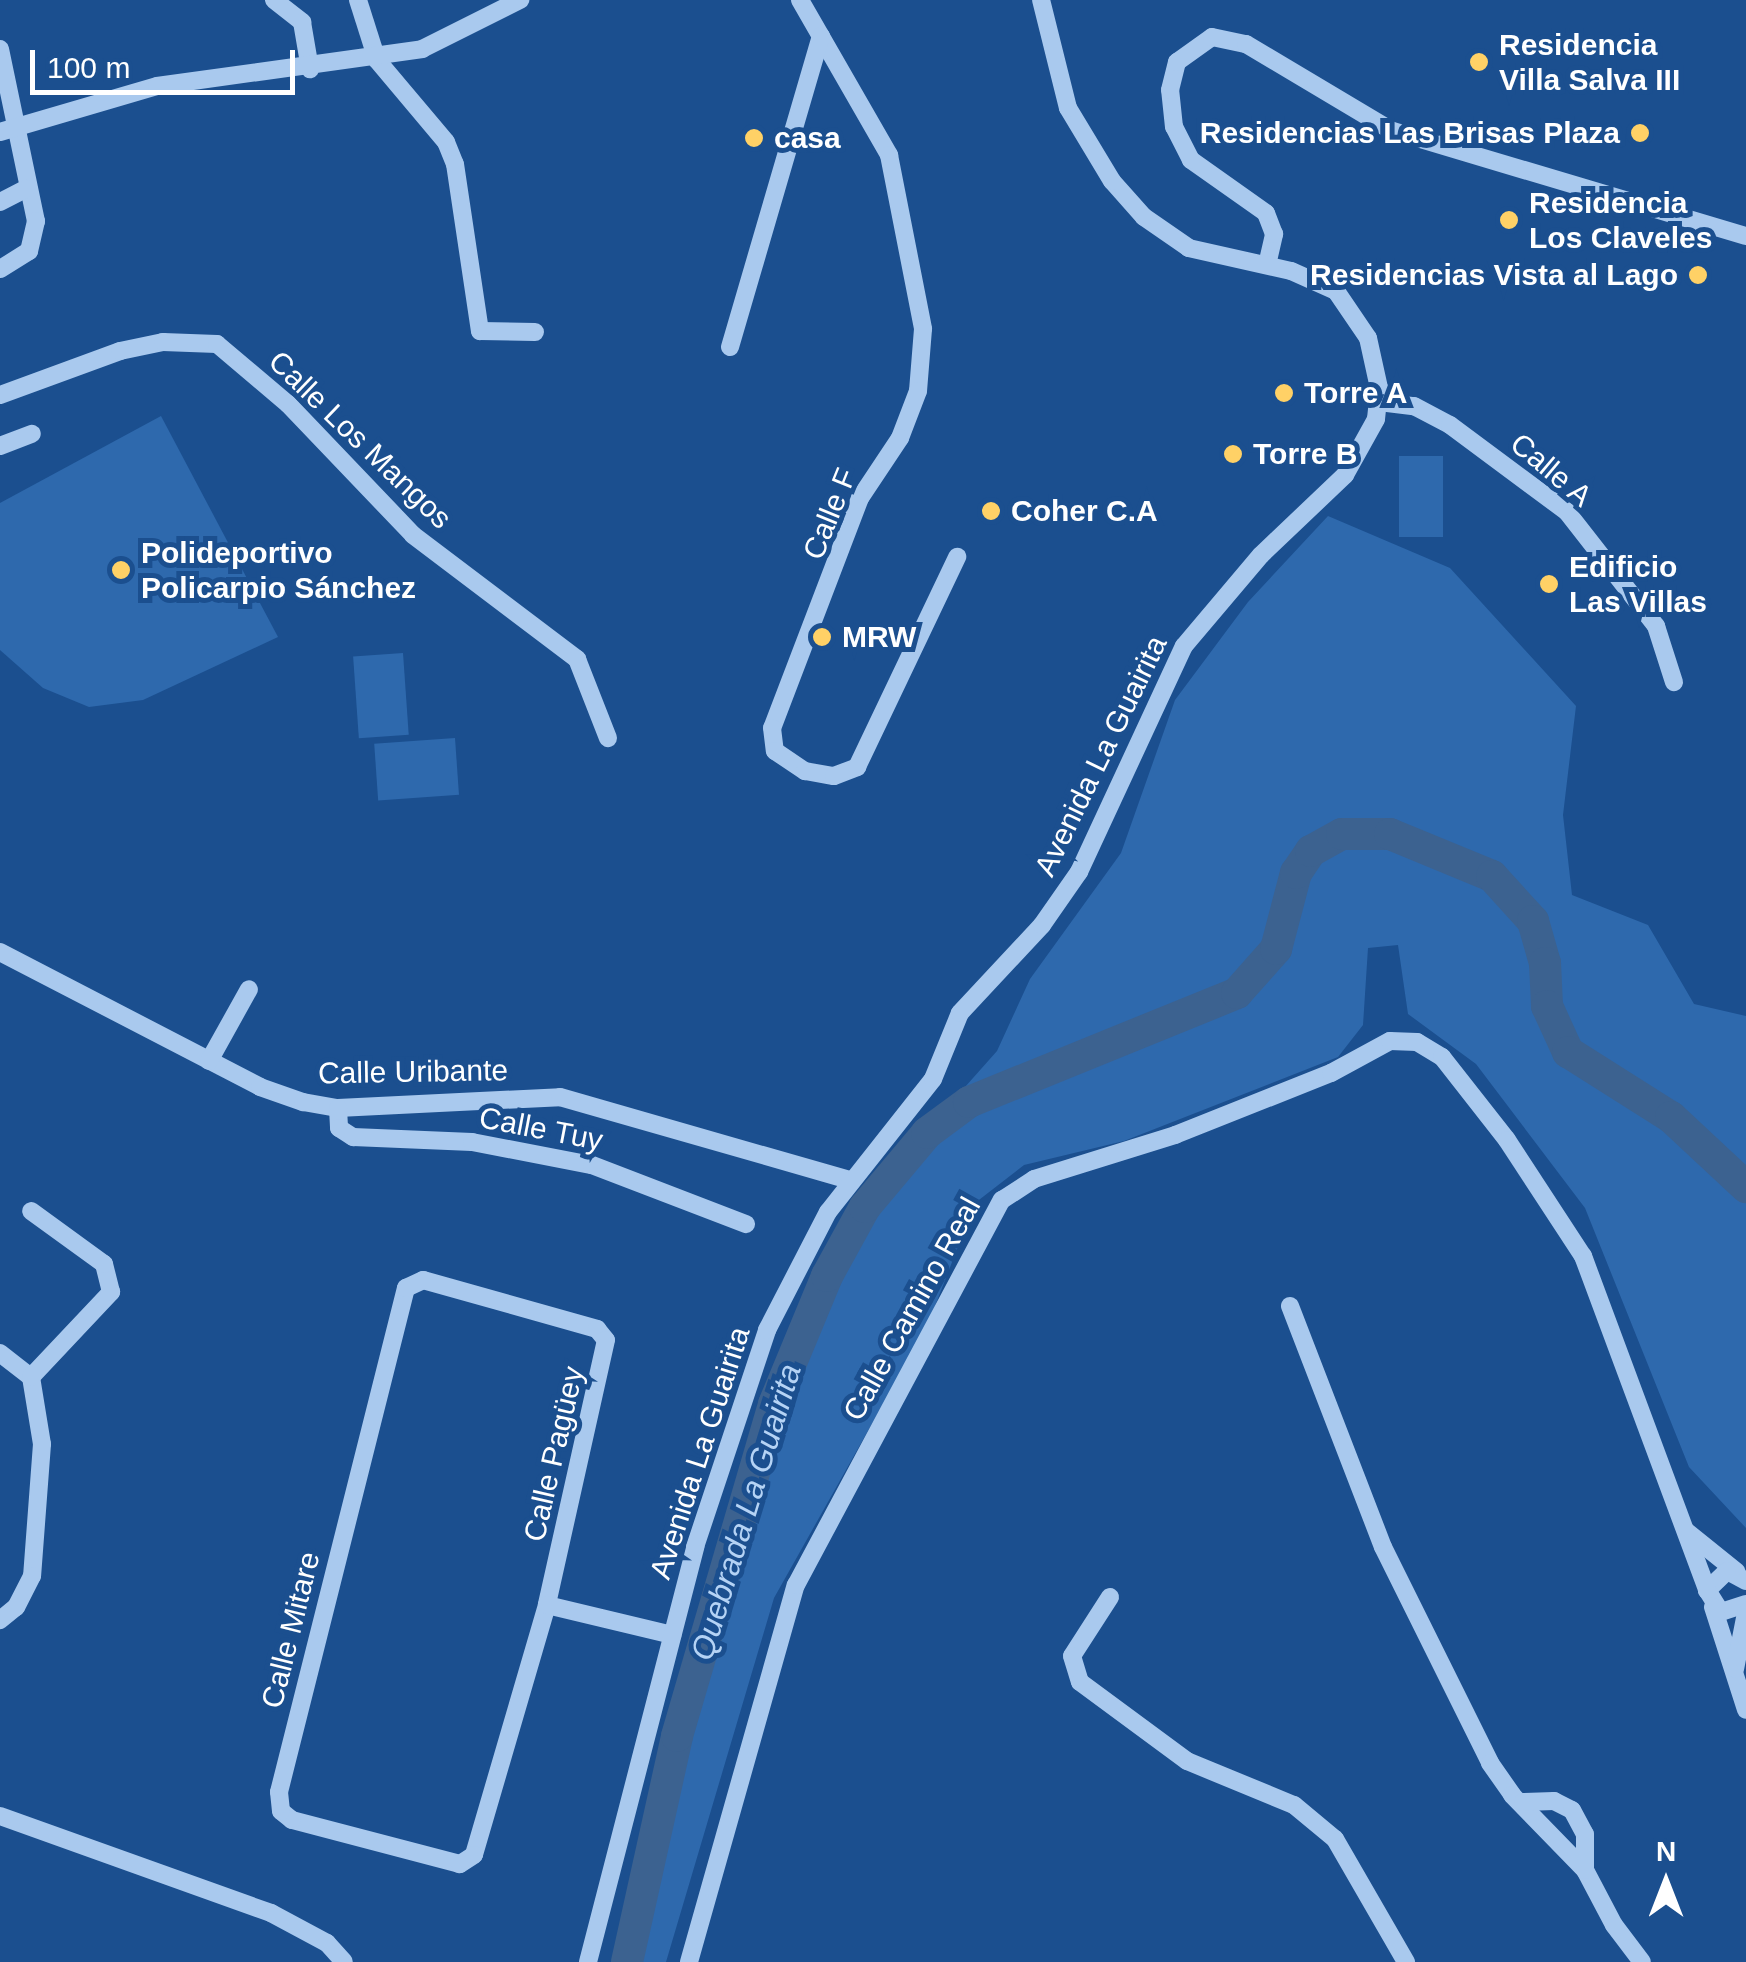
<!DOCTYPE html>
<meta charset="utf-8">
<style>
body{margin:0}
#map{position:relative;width:1746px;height:1962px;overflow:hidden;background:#1b4f8f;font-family:Helvetica,sans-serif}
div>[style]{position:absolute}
.green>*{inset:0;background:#2e69ad;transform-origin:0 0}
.river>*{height:32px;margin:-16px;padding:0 16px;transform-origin:16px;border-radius:16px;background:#3c6290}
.minor>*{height:18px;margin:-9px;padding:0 9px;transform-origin:9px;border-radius:9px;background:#a9c9ee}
.dots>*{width:28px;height:28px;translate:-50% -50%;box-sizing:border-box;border:5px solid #1b4f8f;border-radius:50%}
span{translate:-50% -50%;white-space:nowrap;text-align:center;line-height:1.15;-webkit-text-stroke:10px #1b4f8f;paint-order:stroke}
.poi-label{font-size:30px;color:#fff;font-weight:700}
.left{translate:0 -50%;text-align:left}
.right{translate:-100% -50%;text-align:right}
.street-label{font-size:30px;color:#fff}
.water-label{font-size:32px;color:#b5d3f5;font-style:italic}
.north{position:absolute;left:1616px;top:1832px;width:100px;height:100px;-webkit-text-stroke:8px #1b4f8f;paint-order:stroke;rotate:0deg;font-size:28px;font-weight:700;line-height:40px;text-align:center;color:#fff}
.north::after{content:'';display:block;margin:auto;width:35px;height:45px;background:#fff;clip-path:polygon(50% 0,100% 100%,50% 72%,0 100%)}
.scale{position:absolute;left:30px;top:50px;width:265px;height:45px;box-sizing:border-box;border:5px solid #fff;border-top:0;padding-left:12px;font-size:30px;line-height:35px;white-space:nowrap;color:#fff;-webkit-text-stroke:8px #1b4f8f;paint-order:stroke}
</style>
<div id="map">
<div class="green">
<i style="clip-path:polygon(161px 416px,278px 637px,143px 700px,89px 707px,43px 688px,0 650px,0 503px)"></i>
<i style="left:1399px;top:456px;width:44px;height:81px"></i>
<i style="clip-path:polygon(1328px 516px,1450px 568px,1576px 706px,1563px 815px,1572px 895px,1648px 925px,1694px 1004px,1746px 1016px,1746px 1528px,1689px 1467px,1585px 1208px,1476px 1064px,1408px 1014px,1398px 945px,1368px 948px,1363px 1025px,1338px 1057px,1124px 1141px,1024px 1165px,975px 1203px,928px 1324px,774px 1598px,666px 1962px,615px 1962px,734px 1501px,769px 1387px,837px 1231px,997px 1051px,1030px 979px,1121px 853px,1175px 700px,1248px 602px)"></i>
<i style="left:403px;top:653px;width:82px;height:50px;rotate:86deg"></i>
<i style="left:455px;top:738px;width:57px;height:81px;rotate:86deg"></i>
</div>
<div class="river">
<i style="left:627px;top:1962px;width:231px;rotate:-77.5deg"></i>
<i style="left:677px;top:1736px;width:346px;rotate:-73.7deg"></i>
<i style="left:774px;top:1404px;width:139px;rotate:-67.5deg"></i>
<i style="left:827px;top:1276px;width:79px;rotate:-61.2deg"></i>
<i style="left:865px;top:1207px;width:97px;rotate:-50deg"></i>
<i style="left:927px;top:1133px;width:52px;rotate:-36.4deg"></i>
<i style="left:969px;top:1102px;width:289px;rotate:-22.1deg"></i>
<i style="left:1237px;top:993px;width:59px;rotate:-48.4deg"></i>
<i style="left:1276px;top:949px;width:79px;rotate:-75.3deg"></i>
<i style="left:1296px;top:873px;width:27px;rotate:-56deg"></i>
<i style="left:1311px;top:851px;width:35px;rotate:-29deg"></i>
<i style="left:1342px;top:834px;width:48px"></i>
<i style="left:1390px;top:834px;width:110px;rotate:22.4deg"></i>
<i style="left:1492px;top:876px;width:61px;rotate:47.7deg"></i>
<i style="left:1533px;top:921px;width:44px;rotate:74.1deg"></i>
<i style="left:1545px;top:963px;width:43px;rotate:87.3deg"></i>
<i style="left:1547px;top:1006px;width:51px;rotate:65.5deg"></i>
<i style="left:1568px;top:1052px;width:122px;rotate:32.3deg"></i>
<i style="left:1671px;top:1117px;width:103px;rotate:43deg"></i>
</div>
<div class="minor">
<i style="left:274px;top:0;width:36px;rotate:38deg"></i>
<i style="left:302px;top:22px;width:48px;rotate:80.3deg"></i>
<i style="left:358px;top:0;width:63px;rotate:72.4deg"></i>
<i style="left:377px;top:60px;width:107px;rotate:49.9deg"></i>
<i style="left:446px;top:142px;width:24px;rotate:68deg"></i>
<i style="left:455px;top:164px;width:169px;rotate:81.5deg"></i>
<i style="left:480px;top:331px;width:55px;rotate:1deg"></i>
<i style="left:800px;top:0;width:179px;rotate:60.1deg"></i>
<i style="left:889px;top:155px;width:177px;rotate:78.9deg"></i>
<i style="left:923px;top:329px;width:62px;rotate:94.6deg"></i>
<i style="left:918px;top:391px;width:50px;rotate:111deg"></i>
<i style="left:900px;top:438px;width:72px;rotate:123.7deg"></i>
<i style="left:860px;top:498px;width:246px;rotate:110.9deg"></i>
<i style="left:772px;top:728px;width:23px;rotate:83deg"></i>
<i style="left:775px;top:751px;width:36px;rotate:34deg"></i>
<i style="left:805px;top:771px;width:29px;rotate:10deg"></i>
<i style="left:834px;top:776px;width:25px;rotate:-21deg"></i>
<i style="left:857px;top:767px;width:233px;rotate:-64.5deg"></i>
<i style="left:0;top:49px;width:176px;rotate:78.2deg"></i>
<i style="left:36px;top:221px;width:31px;rotate:103deg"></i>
<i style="left:29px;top:251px;width:34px;rotate:148deg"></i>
<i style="left:0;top:132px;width:164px;rotate:-16.3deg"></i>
<i style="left:157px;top:86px;width:268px;rotate:-7.9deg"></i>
<i style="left:422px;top:49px;width:110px;rotate:-26.6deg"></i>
<i style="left:0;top:202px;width:29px;rotate:-27deg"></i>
<i style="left:1267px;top:265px;width:32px;rotate:-77deg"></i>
<i style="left:1274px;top:234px;width:22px;rotate:-111deg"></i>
<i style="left:1266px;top:213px;width:92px;rotate:-144.8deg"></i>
<i style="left:1191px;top:160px;width:37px;rotate:-117deg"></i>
<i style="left:1174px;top:127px;width:37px;rotate:-96deg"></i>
<i style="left:1170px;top:90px;width:29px;rotate:-76deg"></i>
<i style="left:1177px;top:62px;width:43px;rotate:-35.5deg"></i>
<i style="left:1212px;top:37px;width:35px;rotate:12deg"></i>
<i style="left:1246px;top:44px;width:168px;rotate:30.8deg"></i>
<i style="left:1390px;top:130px;width:371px;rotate:16.6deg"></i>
<i style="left:730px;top:347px;width:324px;rotate:-73.7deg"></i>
<i style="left:0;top:395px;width:128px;rotate:-20.1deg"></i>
<i style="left:120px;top:351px;width:44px;rotate:-11.8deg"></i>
<i style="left:163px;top:342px;width:54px;rotate:2.1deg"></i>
<i style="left:217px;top:344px;width:93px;rotate:40.2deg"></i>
<i style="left:288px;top:404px;width:181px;rotate:46.3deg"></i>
<i style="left:413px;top:535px;width:206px;rotate:37.1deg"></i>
<i style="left:577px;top:659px;width:85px;rotate:68.6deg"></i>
<i style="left:1379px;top:402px;width:35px;rotate:7deg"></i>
<i style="left:1414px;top:406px;width:41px;rotate:27.8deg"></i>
<i style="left:1450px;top:425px;width:146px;rotate:36.6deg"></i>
<i style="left:1567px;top:512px;width:145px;rotate:52deg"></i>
<i style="left:1656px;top:626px;width:59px;rotate:72.2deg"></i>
<i style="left:0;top:446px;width:34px;rotate:-21deg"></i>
<i style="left:0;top:952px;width:293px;rotate:27.4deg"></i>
<i style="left:260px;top:1087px;width:46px;rotate:19.2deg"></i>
<i style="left:303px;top:1102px;width:36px;rotate:10deg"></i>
<i style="left:338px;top:1108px;width:222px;rotate:-2.8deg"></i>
<i style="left:560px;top:1097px;width:302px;rotate:16deg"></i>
<i style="left:209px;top:1061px;width:82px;rotate:-60.9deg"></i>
<i style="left:338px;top:1108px;width:20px;rotate:87deg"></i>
<i style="left:339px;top:1128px;width:17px;rotate:33deg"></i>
<i style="left:353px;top:1137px;width:119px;rotate:2.4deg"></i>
<i style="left:472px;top:1142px;width:122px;rotate:10.9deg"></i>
<i style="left:592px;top:1165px;width:165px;rotate:21deg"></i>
<i style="left:423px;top:1280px;width:181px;rotate:15.7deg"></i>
<i style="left:597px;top:1329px;width:14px;rotate:51deg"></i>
<i style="left:606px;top:1340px;width:271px;rotate:102.6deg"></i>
<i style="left:547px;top:1605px;width:260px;rotate:106.3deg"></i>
<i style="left:474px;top:1855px;width:17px;rotate:147deg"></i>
<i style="left:460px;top:1864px;width:174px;rotate:-165.3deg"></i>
<i style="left:292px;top:1820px;width:14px;rotate:-141deg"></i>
<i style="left:281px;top:1811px;width:19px;rotate:-96deg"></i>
<i style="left:279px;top:1792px;width:520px;rotate:-75.86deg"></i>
<i style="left:406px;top:1288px;width:19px;rotate:-25deg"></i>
<i style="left:1290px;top:1306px;width:258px;rotate:68.9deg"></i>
<i style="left:1383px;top:1547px;width:241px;rotate:63.6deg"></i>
<i style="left:1490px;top:1763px;width:39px;rotate:55deg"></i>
<i style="left:1512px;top:1795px;width:105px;rotate:45.8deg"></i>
<i style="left:1585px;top:1870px;width:62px;rotate:62.2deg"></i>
<i style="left:1614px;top:1925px;width:46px;rotate:52.9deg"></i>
<i style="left:0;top:1353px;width:39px;rotate:38deg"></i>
<i style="left:31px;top:1377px;width:68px;rotate:80.7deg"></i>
<i style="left:42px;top:1444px;width:132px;rotate:94.3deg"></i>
<i style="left:32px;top:1576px;width:35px;rotate:117deg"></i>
<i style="left:16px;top:1607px;width:21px;rotate:141deg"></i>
<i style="left:31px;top:1377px;width:117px;rotate:-46.7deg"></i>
<i style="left:111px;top:1292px;width:29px;rotate:-104deg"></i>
<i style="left:104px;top:1264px;width:90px;rotate:-144deg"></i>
<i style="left:1686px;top:1531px;width:65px;rotate:38.8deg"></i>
<i style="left:1746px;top:1581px;width:21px;rotate:-152deg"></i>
<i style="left:1727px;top:1571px;width:28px;rotate:136deg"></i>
<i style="left:1707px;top:1590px;width:26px;rotate:58deg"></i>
<i style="left:1721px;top:1612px;width:26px;rotate:-18deg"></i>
<i style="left:1110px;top:1597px;width:70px;rotate:122.8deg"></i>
<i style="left:1072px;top:1656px;width:27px;rotate:73deg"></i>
<i style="left:1080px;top:1682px;width:133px;rotate:36.4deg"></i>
<i style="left:1187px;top:1761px;width:116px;rotate:22.4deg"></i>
<i style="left:1294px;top:1805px;width:53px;rotate:39.7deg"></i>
<i style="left:1335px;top:1839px;width:142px;rotate:60deg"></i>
<i style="left:547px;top:1605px;width:129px;rotate:13.5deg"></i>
<i style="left:1713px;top:1607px;width:108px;rotate:72.2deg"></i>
<i style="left:1735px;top:1669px;width:57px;rotate:-78.9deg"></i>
<i style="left:1523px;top:1802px;width:31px;rotate:-2deg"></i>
<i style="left:1554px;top:1801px;width:20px;rotate:27deg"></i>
<i style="left:1572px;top:1810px;width:27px;rotate:62deg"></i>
<i style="left:1585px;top:1834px;width:36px;rotate:90deg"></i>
<i style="left:0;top:1816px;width:288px;rotate:19.7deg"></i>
<i style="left:271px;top:1913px;width:64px;rotate:28.2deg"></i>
<i style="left:327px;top:1943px;width:25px;rotate:48deg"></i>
<i style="left:588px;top:1962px;width:429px;rotate:-75.5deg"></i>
<i style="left:695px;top:1547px;width:229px;rotate:-71.6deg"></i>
<i style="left:767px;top:1330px;width:133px;rotate:-62.7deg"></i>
<i style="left:828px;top:1212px;width:169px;rotate:-51.7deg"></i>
<i style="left:933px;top:1079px;width:71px;rotate:-67.8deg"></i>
<i style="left:960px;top:1013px;width:120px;rotate:-47deg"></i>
<i style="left:1042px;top:925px;width:65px;rotate:-55.1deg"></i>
<i style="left:1079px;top:872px;width:249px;rotate:-65.1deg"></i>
<i style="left:1184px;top:646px;width:119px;rotate:-49.8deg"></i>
<i style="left:1261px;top:555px;width:116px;rotate:-43.6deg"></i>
<i style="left:1345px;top:475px;width:64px;rotate:-61deg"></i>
<i style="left:1376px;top:419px;width:31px;rotate:-84deg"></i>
<i style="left:1379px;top:388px;width:51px;rotate:-102.4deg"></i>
<i style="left:1368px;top:338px;width:57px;rotate:-124.2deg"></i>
<i style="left:1336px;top:291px;width:49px;rotate:-156deg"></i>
<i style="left:1291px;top:271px;width:105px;rotate:-167.3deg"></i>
<i style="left:1189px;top:248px;width:55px;rotate:-145.4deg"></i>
<i style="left:1144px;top:217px;width:48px;rotate:-131.6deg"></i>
<i style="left:1112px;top:181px;width:85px;rotate:-121.1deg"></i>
<i style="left:1068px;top:108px;width:111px;rotate:-104deg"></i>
<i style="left:689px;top:1962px;width:392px;rotate:-74.2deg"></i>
<i style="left:796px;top:1585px;width:437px;rotate:-61.9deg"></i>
<i style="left:1002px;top:1200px;width:38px;rotate:-33deg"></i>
<i style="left:1034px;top:1179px;width:148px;rotate:-17.3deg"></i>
<i style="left:1175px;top:1135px;width:168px;rotate:-21.7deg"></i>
<i style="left:1331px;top:1073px;width:67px;rotate:-28.5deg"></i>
<i style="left:1390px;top:1041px;width:27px;rotate:2deg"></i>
<i style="left:1417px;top:1042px;width:29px;rotate:31deg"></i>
<i style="left:1442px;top:1057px;width:105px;rotate:51.9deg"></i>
<i style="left:1507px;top:1140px;width:139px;rotate:56.8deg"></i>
<i style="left:1583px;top:1256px;width:356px;rotate:69.6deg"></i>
</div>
<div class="dots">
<i style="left:1479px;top:62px;background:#ffd166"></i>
<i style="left:1640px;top:133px;background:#ffd166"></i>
<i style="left:754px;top:138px;background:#ffd166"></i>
<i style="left:1509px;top:220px;background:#ffd166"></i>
<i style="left:1698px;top:275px;background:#ffd166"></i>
<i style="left:1284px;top:393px;background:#ffd166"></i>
<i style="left:1233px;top:454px;background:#ffd166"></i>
<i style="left:991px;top:511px;background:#ffd166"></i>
<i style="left:121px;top:570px;background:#ffd166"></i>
<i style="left:1549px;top:584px;background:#ffd166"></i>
<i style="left:822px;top:637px;background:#ffd166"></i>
</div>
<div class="poi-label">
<span class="left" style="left:1499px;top:62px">Residencia<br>Villa Salva III</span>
<span class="right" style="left:1620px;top:133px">Residencias Las Brisas Plaza</span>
<span class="left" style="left:774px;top:138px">casa</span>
<span class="left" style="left:1529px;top:220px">Residencia<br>Los Claveles</span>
<span class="right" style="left:1678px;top:275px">Residencias Vista al Lago</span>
<span class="left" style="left:1304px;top:393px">Torre A</span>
<span class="left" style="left:1253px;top:454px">Torre B</span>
<span class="left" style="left:1011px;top:511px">Coher C.A</span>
<span class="left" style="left:141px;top:570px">Polideportivo<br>Policarpio Sánchez</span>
<span class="left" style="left:1569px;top:584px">Edificio<br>Las Villas</span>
<span class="left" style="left:842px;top:637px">MRW</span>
</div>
<div class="street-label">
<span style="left:360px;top:440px;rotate:44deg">Calle Los Mangos</span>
<span style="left:1551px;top:470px;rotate:40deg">Calle A</span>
<span style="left:830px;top:514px;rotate:-68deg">Calle F</span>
<span style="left:1101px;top:756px;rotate:-64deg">Avenida La Guairita</span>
<span style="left:413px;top:1072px;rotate:-1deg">Calle Uribante</span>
<span style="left:541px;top:1129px;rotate:11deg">Calle Tuy</span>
<span style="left:912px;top:1309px;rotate:-61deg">Calle Camino Real</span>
<span style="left:700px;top:1453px;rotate:-72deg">Avenida La Guairita</span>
<span style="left:554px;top:1454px;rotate:-77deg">Calle Pagüey</span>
<span style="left:291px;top:1630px;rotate:-76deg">Calle Mitare</span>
</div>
<div class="water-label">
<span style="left:746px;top:1512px;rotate:-73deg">Quebrada La Guairita</span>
</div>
<div class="north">N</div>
<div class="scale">100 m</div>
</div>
